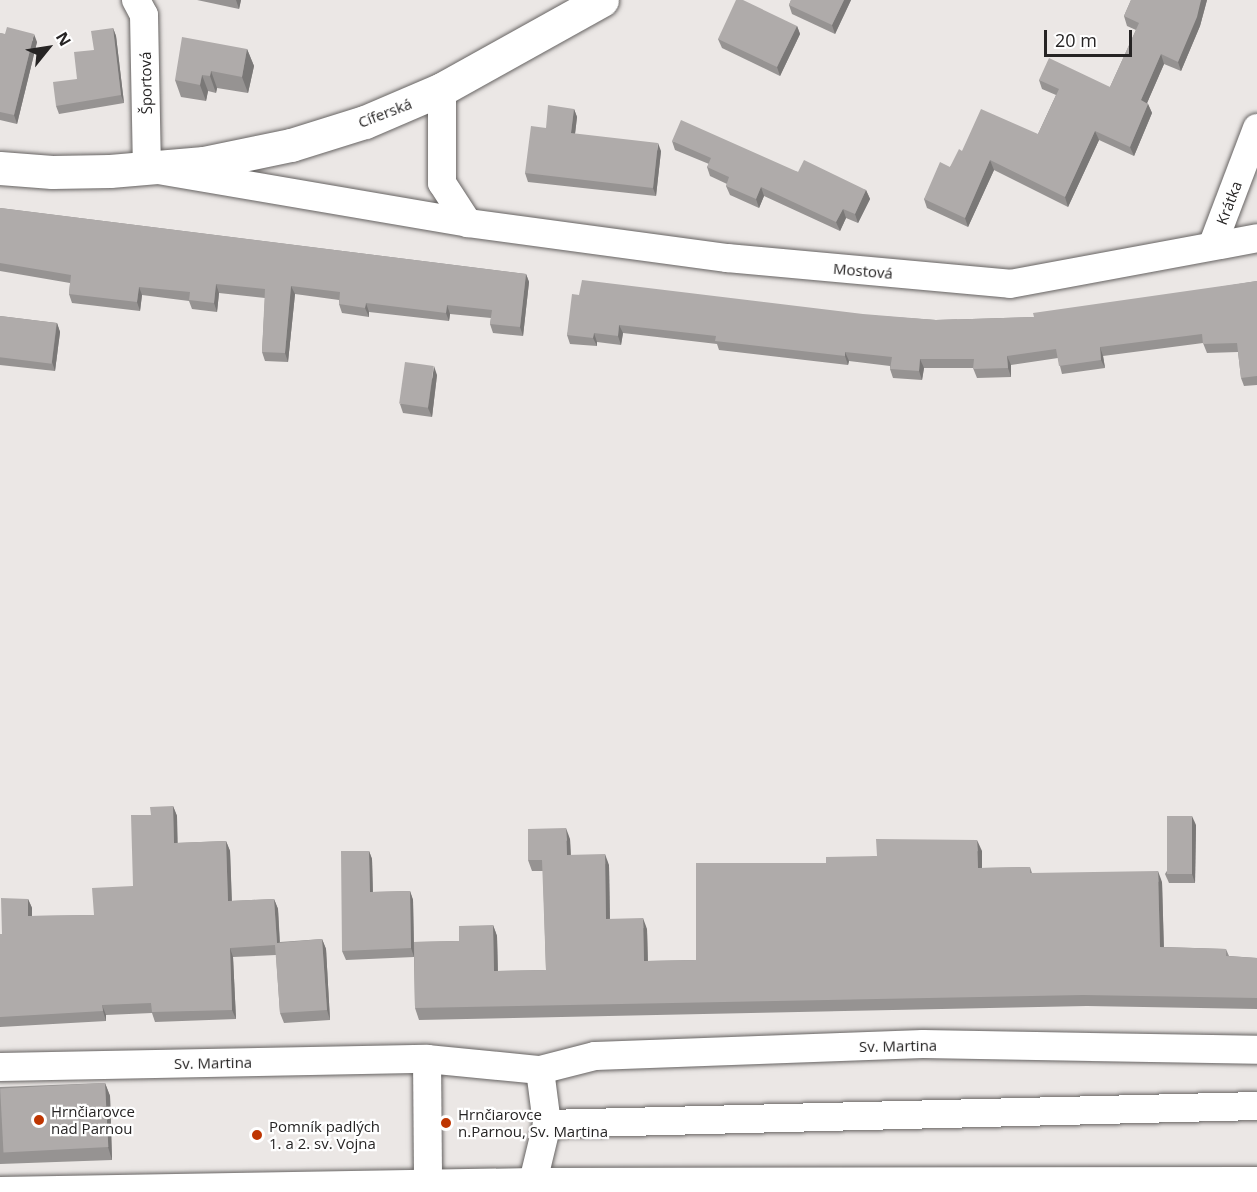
<!DOCTYPE html>
<meta charset="utf-8">
<style>
body{margin:0}
#map{position:relative;width:1257px;height:1192px;overflow:hidden;background:#ebe7e5;font-family:"Open Sans",sans-serif}
div>[style]{position:absolute}
.roads{filter:drop-shadow(0 0 2px #666362) drop-shadow(0 0 2px #666362)}
.street>*{height:28px;margin:-14px;padding:0 14px;transform-origin:14px;border-radius:14px;background:#fff}
.secondary>*{height:33px;margin:-16.5px;padding:0 16.5px;transform-origin:16.5px;border-radius:16.5px;background:#fff}
.wall>*{inset:0;background:#969392}
.shaded-wall>*{inset:0;background:#7a7877}
.building>*{inset:0;background:#afabaa;transform-origin:0 0}
.dots>*{width:16px;height:16px;translate:-50% -50%;box-sizing:border-box;border:3px solid #fff;border-radius:50%}
span{translate:-50% -50%;white-space:nowrap;text-align:center;line-height:1.15;-webkit-text-stroke:4.5px #fff;paint-order:stroke}
.street-label{font-size:15px;color:#262424}
.poi-label{font-size:15px;color:#262424}
.left{translate:0 -50%;text-align:left}
.north{position:absolute;left:18px;top:18px;width:60px;height:60px;-webkit-text-stroke:4px #fff;paint-order:stroke;rotate:60deg;font-size:16px;font-weight:700;line-height:24px;text-align:center;color:#262424}
.north::after{content:'';display:block;margin:auto;width:21px;height:27px;background:#262424;clip-path:polygon(50% 0,100% 100%,50% 72%,0 100%)}
.scale{position:absolute;left:1044px;top:30px;width:88px;height:27px;box-sizing:border-box;border:3px solid #262424;border-top:0;padding-left:8px;font-size:18px;line-height:21px;white-space:nowrap;color:#262424;-webkit-text-stroke:4px #fff;paint-order:stroke}
</style>
<div id="map">
<div class="roads">
<div class="street">
<i style="left:136px;top:0;width:17px;rotate:62deg"></i>
<i style="left:144px;top:15px;width:153px;rotate:88.9deg"></i>
<i style="left:147px;top:168px;width:326px;rotate:9.7deg"></i>
<i style="left:468px;top:223px;width:261px;rotate:7.7deg"></i>
<i style="left:727px;top:258px;width:284px;rotate:5.2deg"></i>
<i style="left:1010px;top:284px;width:251px;rotate:-10.5deg"></i>
<i style="left:442px;top:89px;width:94px;rotate:90deg"></i>
<i style="left:442px;top:183px;width:48px;rotate:57deg"></i>
<i style="left:1213px;top:244px;width:124px;rotate:-69.2deg"></i>
<i style="left:427px;top:1059px;width:127px;rotate:89.5deg"></i>
<i style="left:0;top:1067px;width:427px;rotate:-1.1deg"></i>
<i style="left:427px;top:1059px;width:114px;rotate:5.6deg"></i>
<i style="left:540px;top:1070px;width:54px;rotate:82.6deg"></i>
<i style="left:547px;top:1124px;width:60px;rotate:103.6deg"></i>
<i style="left:533px;top:1182px;width:533px;rotate:179.03deg"></i>
<i style="left:540px;top:1070px;width:57px;rotate:-14.3deg"></i>
<i style="left:595px;top:1056px;width:328px;rotate:-2.1deg"></i>
<i style="left:923px;top:1044px;width:334px;rotate:1deg"></i>
<i style="left:547px;top:1124px;width:710px;rotate:-1.45deg"></i>
<i style="left:532px;top:1192px;width:10px;rotate:-84deg"></i>
<i style="left:533px;top:1182px;width:724px;rotate:-0.08deg"></i>
</div>
<div class="secondary">
<i style="left:0;top:168px;width:52px;rotate:4.4deg"></i>
<i style="left:52px;top:172px;width:58px;rotate:-1deg"></i>
<i style="left:110px;top:171px;width:94px;rotate:-4.9deg"></i>
<i style="left:204px;top:163px;width:89px;rotate:-11.7deg"></i>
<i style="left:291px;top:145px;width:77px;rotate:-17.3deg"></i>
<i style="left:365px;top:122px;width:84px;rotate:-23.2deg"></i>
<i style="left:442px;top:89px;width:183px;rotate:-29.1deg"></i>
</div>
</div>
<div class="wall">
<i style="clip-path:polygon(197px 0,241px 0,239px 9px)"></i>
<i style="clip-path:polygon(791px 0,851px 0,835px 34px,792px 14px,789px 5px)"></i>
<i style="clip-path:polygon(1131px 0,1207px 0,1200px 26px,1181px 71px,1164px 64px,1147px 103px,1148px 104px,1152px 113px,1134px 156px,1099px 140px,1068px 207px,994px 170px,968px 227px,927px 208px,924px 199px,950px 167px,962px 151px,1038px 134px,1056px 95px,1042px 89px,1039px 80px,1110px 87px,1136px 30px,1127px 26px,1124px 16px)"></i>
<i style="clip-path:polygon(797px 26px,800px 34px,780px 76px,722px 48px,718px 39px)"></i>
<i style="clip-path:polygon(113px 28px,116px 36px,124px 103px,59px 114px,56px 106px,77px 79px,94px 50px)"></i>
<i style="clip-path:polygon(0 33px,37px 42px,17px 124px,0 120px)"></i>
<i style="clip-path:polygon(247px 49px,254px 66px,248px 93px,217px 88px,216px 93px,208px 91px,206px 101px,181px 97px,175px 80px)"></i>
<i style="clip-path:polygon(574px 109px,577px 117px,575px 134px,661px 151px,656px 196px,528px 182px,525px 173px,546px 128px)"></i>
<i style="clip-path:polygon(672px 141px,798px 172px,866px 190px,870px 199px,858px 223px,846px 218px,840px 231px,764px 196px,759px 208px,730px 195px,726px 186px,727px 184px,710px 176px,707px 167px,709px 164px,675px 150px)"></i>
<i style="clip-path:polygon(0 208px,526px 274px,529px 282px,523px 336px,493px 333px,490px 324px,491px 318px,450px 314px,449px 321px,369px 312px,369px 317px,342px 313px,339px 304px,339px 300px,295px 294px,288px 362px,265px 361px,262px 352px,265px 298px,219px 293px,217px 312px,192px 309px,189px 301px,142px 295px,140px 311px,72px 303px,69px 294px,70px 283px,0 271px)"></i>
<i style="clip-path:polygon(1257px 281px,1257px 385px,1244px 386px,1241px 378px,1238px 352px,1207px 353px,1203px 343px,1103px 356px,1105px 368px,1062px 374px,1058px 358px,1011px 365px,1011px 377px,977px 378px,973px 368px,924px 368px,922px 380px,893px 378px,890px 369px,890px 366px,849px 361px,848px 365px,719px 350px,717px 344px,623px 333px,621px 345px,597px 342px,597px 346px,570px 344px,567px 335px,579px 295px,936px 320px,1034px 317px)"></i>
<i style="clip-path:polygon(0 316px,57px 323px,60px 332px,55px 371px,0 365px)"></i>
<i style="clip-path:polygon(437px 375px,432px 417px,403px 413px,400px 404px)"></i>
<i style="clip-path:polygon(173px 806px,177px 816px,177px 843px,226px 841px,230px 851px,232px 901px,274px 899px,278px 909px,280px 942px,322px 939px,326px 949px,330px 1020px,284px 1023px,280px 1013px,276px 955px,233px 957px,236px 1019px,155px 1022px,152px 1013px,106px 1015px,106px 1021px,0 1027px,0 934px,2px 934px,28px 899px,32px 908px,32px 916px,94px 915px,133px 886px,151px 815px)"></i>
<i style="clip-path:polygon(1196px 825px,1195px 883px,1169px 883px,1165px 874px)"></i>
<i style="clip-path:polygon(570px 839px,571px 855px,609px 865px,610px 919px,647px 929px,648px 961px,696px 960px,826px 863px,877px 856px,982px 851px,982px 868px,1030px 867px,1032px 873px,1162px 882px,1164px 947px,1226px 949px,1229px 956px,1257px 958px,1257px 1009px,1087px 1006px,419px 1020px,415px 1008px,414px 957px,346px 960px,342px 951px,369px 851px,372px 859px,373px 892px,410px 891px,413px 900px,414px 942px,459px 941px,493px 925px,497px 936px,498px 971px,546px 970px,543px 871px,532px 871px,528px 860px)"></i>
<i style="clip-path:polygon(105px 1083px,110px 1096px,112px 1160px,0 1164px,0 1087px)"></i>
</div>
<div class="shaded-wall">
<i style="clip-path:polygon(236px 0,241px 0,239px 9px)"></i>
<i style="clip-path:polygon(844px 0,851px 0,835px 34px,832px 25px)"></i>
<i style="clip-path:polygon(1201px 0,1207px 0,1200px 26px,1181px 71px,1178px 62px)"></i>
<i style="clip-path:polygon(797px 26px,800px 34px,780px 76px,777px 67px)"></i>
<i style="clip-path:polygon(113px 28px,116px 36px,124px 103px,121px 95px)"></i>
<i style="clip-path:polygon(34px 34px,37px 42px,17px 124px,14px 115px)"></i>
<i style="clip-path:polygon(247px 49px,254px 66px,248px 93px,242px 77px)"></i>
<i style="clip-path:polygon(1161px 54px,1164px 64px,1144px 110px,1141px 100px)"></i>
<i style="clip-path:polygon(211px 71px,217px 88px,216px 93px,210px 76px)"></i>
<i style="clip-path:polygon(202px 75px,208px 91px,206px 101px,200px 85px)"></i>
<i style="clip-path:polygon(1148px 104px,1152px 113px,1134px 156px,1130px 147px)"></i>
<i style="clip-path:polygon(574px 109px,577px 117px,574px 142px,571px 133px)"></i>
<i style="clip-path:polygon(1095px 131px,1099px 140px,1068px 207px,1065px 197px)"></i>
<i style="clip-path:polygon(658px 143px,661px 151px,656px 196px,653px 188px)"></i>
<i style="clip-path:polygon(990px 160px,994px 170px,968px 227px,965px 218px)"></i>
<i style="clip-path:polygon(761px 187px,764px 196px,759px 208px,756px 199px)"></i>
<i style="clip-path:polygon(866px 190px,870px 199px,858px 223px,855px 214px)"></i>
<i style="clip-path:polygon(843px 209px,846px 218px,840px 231px,836px 222px)"></i>
<i style="clip-path:polygon(526px 274px,529px 282px,523px 336px,520px 327px)"></i>
<i style="clip-path:polygon(216px 284px,219px 293px,217px 312px,214px 303px)"></i>
<i style="clip-path:polygon(291px 286px,295px 294px,288px 362px,285px 353px)"></i>
<i style="clip-path:polygon(139px 287px,142px 295px,140px 311px,137px 302px)"></i>
<i style="clip-path:polygon(366px 303px,369px 312px,369px 317px,365px 308px)"></i>
<i style="clip-path:polygon(447px 305px,450px 314px,449px 321px,446px 313px)"></i>
<i style="clip-path:polygon(57px 323px,60px 332px,55px 371px,52px 362px)"></i>
<i style="clip-path:polygon(619px 325px,623px 333px,621px 345px,618px 336px)"></i>
<i style="clip-path:polygon(594px 333px,597px 342px,597px 346px,593px 338px)"></i>
<i style="clip-path:polygon(1100px 347px,1103px 356px,1105px 368px,1101px 360px)"></i>
<i style="clip-path:polygon(845px 352px,849px 361px,848px 365px,845px 356px)"></i>
<i style="clip-path:polygon(1007px 356px,1011px 365px,1011px 377px,1008px 368px)"></i>
<i style="clip-path:polygon(920px 359px,924px 368px,922px 380px,919px 371px)"></i>
<i style="clip-path:polygon(434px 366px,437px 375px,432px 417px,428px 408px)"></i>
<i style="clip-path:polygon(173px 806px,177px 816px,178px 853px,174px 843px)"></i>
<i style="clip-path:polygon(1192px 816px,1196px 825px,1195px 883px,1192px 874px)"></i>
<i style="clip-path:polygon(566px 828px,570px 839px,571px 866px,567px 855px)"></i>
<i style="clip-path:polygon(977px 840px,982px 851px,982px 879px,978px 868px)"></i>
<i style="clip-path:polygon(226px 841px,230px 851px,232px 911px,228px 901px)"></i>
<i style="clip-path:polygon(369px 851px,372px 859px,373px 901px,370px 892px)"></i>
<i style="clip-path:polygon(605px 854px,609px 865px,610px 930px,606px 919px)"></i>
<i style="clip-path:polygon(1158px 871px,1162px 882px,1164px 958px,1160px 947px)"></i>
<i style="clip-path:polygon(410px 891px,413px 900px,414px 957px,411px 948px)"></i>
<i style="clip-path:polygon(28px 899px,32px 908px,32px 926px,28px 916px)"></i>
<i style="clip-path:polygon(274px 899px,278px 909px,280px 952px,277px 943px)"></i>
<i style="clip-path:polygon(643px 918px,647px 929px,648px 972px,644px 961px)"></i>
<i style="clip-path:polygon(493px 925px,497px 936px,498px 982px,494px 971px)"></i>
<i style="clip-path:polygon(322px 939px,326px 949px,330px 1020px,327px 1010px)"></i>
<i style="clip-path:polygon(230px 948px,233px 957px,236px 1019px,232px 1010px)"></i>
<i style="clip-path:polygon(102px 1005px,106px 1015px,106px 1021px,103px 1011px)"></i>
<i style="clip-path:polygon(105px 1083px,110px 1096px,112px 1160px,108px 1147px)"></i>
</div>
<div class="building">
<i style="clip-path:polygon(736px 0,743px 0,797px 26px,777px 67px,718px 39px)"></i>
<i style="clip-path:polygon(791px 0,844px 0,832px 25px,789px 5px)"></i>
<i style="clip-path:polygon(1131px 0,1201px 0,1197px 17px,1178px 62px,1161px 54px,1141px 100px,1148px 104px,1130px 147px,1095px 131px,1065px 197px,990px 160px,965px 218px,924px 199px,940px 162px,950px 167px,959px 149px,962px 151px,981px 109px,1038px 134px,1059px 89px,1039px 80px,1049px 58px,1110px 87px,1139px 23px,1124px 16px)"></i>
<i style="clip-path:polygon(7px 27px,34px 34px,14px 115px,0 112px,0 33px,5px 34px)"></i>
<i style="clip-path:polygon(113px 28px,121px 95px,56px 106px,53px 82px,77px 79px,74px 52px,94px 50px,91px 31px)"></i>
<i style="clip-path:polygon(182px 37px,247px 49px,242px 77px,211px 71px,210px 76px,202px 75px,200px 85px,175px 80px)"></i>
<i style="clip-path:polygon(548px 105px,574px 109px,571px 133px,658px 143px,653px 188px,525px 173px,531px 126px,546px 128px)"></i>
<i style="clip-path:polygon(681px 120px,798px 172px,804px 160px,866px 190px,855px 214px,843px 209px,836px 222px,761px 187px,756px 199px,726px 186px,729px 177px,707px 167px,711px 158px,672px 141px)"></i>
<i style="clip-path:polygon(0 208px,526px 274px,520px 327px,490px 324px,492px 310px,447px 305px,446px 313px,366px 303px,365px 308px,339px 304px,340px 292px,291px 286px,285px 353px,262px 352px,265px 289px,216px 284px,214px 303px,189px 300px,190px 292px,139px 287px,137px 302px,69px 294px,71px 275px,0 263px)"></i>
<i style="clip-path:polygon(582px 280px,863px 314px,936px 320px,1034px 317px,1033px 313px,1257px 281px,1257px 376px,1241px 378px,1237px 343px,1203px 344px,1202px 334px,1100px 347px,1101px 360px,1059px 366px,1056px 349px,1007px 356px,1008px 368px,973px 369px,974px 359px,920px 359px,919px 371px,890px 369px,892px 357px,845px 352px,845px 356px,715px 341px,716px 336px,619px 325px,618px 336px,594px 333px,593px 338px,567px 335px,572px 294px,579px 295px)"></i>
<i style="left:0;top:316px;width:57px;height:41px;rotate:7deg"></i>
<i style="left:405px;top:362px;width:29px;height:42px;rotate:8deg"></i>
<i style="clip-path:polygon(173px 806px,174px 843px,226px 841px,228px 901px,274px 899px,277px 943px,322px 939px,327px 1010px,280px 1013px,275px 945px,230px 948px,232px 1010px,152px 1012px,151px 1003px,102px 1005px,103px 1011px,0 1017px,0 934px,2px 934px,1px 898px,28px 899px,28px 916px,94px 915px,92px 888px,133px 886px,131px 815px,151px 815px,150px 807px)"></i>
<i style="left:1167px;top:816px;width:25px;height:58px"></i>
<i style="clip-path:polygon(566px 828px,567px 855px,605px 854px,606px 919px,643px 918px,644px 961px,696px 960px,696px 863px,826px 863px,826px 857px,877px 856px,876px 839px,977px 840px,978px 868px,1030px 867px,1030px 873px,1158px 871px,1160px 947px,1226px 949px,1226px 956px,1257px 958px,1257px 998px,1083px 995px,415px 1008px,414px 942px,459px 941px,459px 926px,493px 925px,494px 971px,546px 970px,542px 860px,528px 860px,528px 829px)"></i>
<i style="clip-path:polygon(341px 851px,369px 851px,370px 892px,410px 891px,411px 948px,342px 951px)"></i>
<i style="left:105px;top:1083px;width:64px;height:105px;rotate:87deg"></i>
</div>
<div class="dots">
<i style="left:39px;top:1120px;background:#be3501"></i>
<i style="left:446px;top:1123px;background:#be3501"></i>
<i style="left:257px;top:1135px;background:#be3501"></i>
</div>
<div class="street-label">
<span style="left:146px;top:83px;rotate:-91deg">Športová</span>
<span style="left:385px;top:113px;rotate:-21deg">Cíferská</span>
<span style="left:1229px;top:203px;rotate:-69deg">Krátka</span>
<span style="left:863px;top:271px;rotate:5deg">Mostová</span>
<span style="left:898px;top:1046px;rotate:-1deg">Sv. Martina</span>
<span style="left:213px;top:1063px;rotate:-1deg">Sv. Martina</span>
</div>
<div class="poi-label">
<span class="left" style="left:51px;top:1120px">Hrnčiarovce<br>nad Parnou</span>
<span class="left" style="left:458px;top:1123px">Hrnčiarovce<br>n.Parnou, Sv. Martina</span>
<span class="left" style="left:269px;top:1135px">Pomník padlých<br>1. a 2. sv. Vojna</span>
</div>
<div class="north">N</div>
<div class="scale">20 m</div>
</div>
